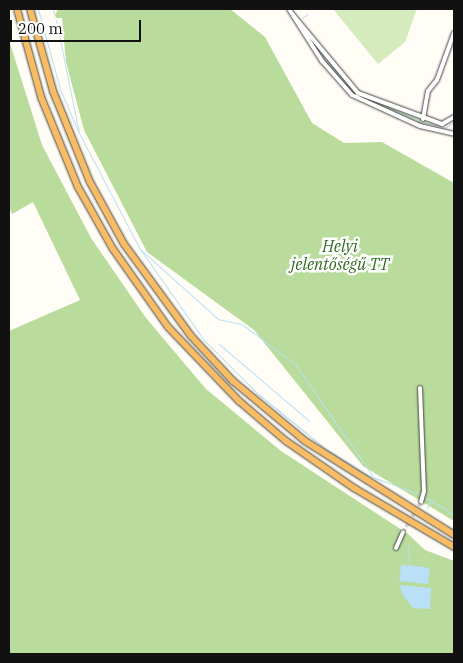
<!DOCTYPE html>
<meta charset="utf-8">
<style>
body{margin:0}
#map{position:relative;width:463px;height:663px;overflow:hidden;background:#fffdf5;font-family:"IBM Plex Serif",serif}
div>[style]{position:absolute}
.green>*{inset:0;background:#d5ebbd}
.forest>*{inset:0;background:#b9dc9c}
.water>*{inset:0;background:#b9e0f7;transform-origin:0 0}
.stream>*{height:1px;margin:-0.5px;padding:0 0.5px;transform-origin:0.5px;border-radius:0.5px;background:#b9e0f7}
.minor-tunnel>*{height:4px;margin-top:-2px;transform-origin:0;background:repeating-linear-gradient(90deg,#dbdad3 0 4px,transparent 0 6px)}
.roads{filter:drop-shadow(0 0 1px #444) drop-shadow(0 0 1px #444)}
.minor>*{height:4px;margin:-2px;padding:0 2px;transform-origin:2px;border-radius:2px;background:#fff}
.trunk>*{height:6px;margin:-3px;padding:0 3px;transform-origin:3px;border-radius:3px;background:#f7bc64}
span{translate:-50% -50%;white-space:nowrap;text-align:center;line-height:1.15;-webkit-text-stroke:5px #fff;paint-order:stroke}
.park-label{font-size:16px;color:#2f6b1f;font-style:italic}
.frame{position:absolute;inset:0;border:10px solid #111;pointer-events:none}
.scale{position:absolute;left:10px;top:20px;width:131px;height:22px;box-sizing:border-box;border:2px solid #111;border-top:0;padding-left:6px;font-size:15px;line-height:18px;white-space:nowrap;color:#111;-webkit-text-stroke:4px #fff;paint-order:stroke}
</style>
<div id="map">
<div class="green">
<i style="clip-path:polygon(333px 9px,417px 9px,405px 42px,378px 64px)"></i>
<i style="clip-path:polygon(328px 59px,360px 95px,438px 126px,421px 124px,359px 98px,325px 62px)"></i>
</div>
<div class="forest">
<i style="clip-path:polygon(58px 9px,230px 9px,265px 37px,312px 123px,344px 143px,382px 142px,454px 183px,454px 521px,363px 466px,254px 330px,147px 252px,84px 130px,66px 62px,62px 18px,56px 18px,55px 15px)"></i>
<i style="clip-path:polygon(9px 40px,42px 145px,91px 238px,146px 318px,206px 389px,281px 451px,408px 534px,425px 550px,454px 561px,454px 654px,9px 654px,9px 331px,80px 300px,33px 202px,12px 214px,9px 207px)"></i>
</div>
<div class="water">
<i style="left:401px;top:565px;width:29px;height:16px;rotate:6deg"></i>
<i style="clip-path:polygon(400px 585px,431px 588px,430px 609px,413px 608px,402px 594px)"></i>
</div>
<div class="stream">
<i style="left:38px;top:9px;width:83px;rotate:74.6deg"></i>
<i style="left:60px;top:89px;width:46px;rotate:66.8deg"></i>
<i style="left:53px;top:9px;width:5px;rotate:79deg"></i>
<i style="left:302px;top:18px;width:7px;rotate:-34deg"></i>
<i style="left:56px;top:20px;width:115px;rotate:78.5deg"></i>
<i style="left:79px;top:133px;width:131px;rotate:62.3deg"></i>
<i style="left:140px;top:249px;width:105px;rotate:41.9deg"></i>
<i style="left:218px;top:319px;width:26px;rotate:13deg"></i>
<i style="left:243px;top:325px;width:65px;rotate:36.9deg"></i>
<i style="left:295px;top:364px;width:135px;rotate:55.3deg"></i>
<i style="left:314px;top:43px;width:49px;rotate:53.4deg"></i>
<i style="left:343px;top:82px;width:23px;rotate:41deg"></i>
<i style="left:391px;top:110px;width:48px;rotate:19.6deg"></i>
<i style="left:445px;top:128px;width:11px;rotate:-34deg"></i>
<i style="left:140px;top:249px;width:111px;rotate:54.9deg"></i>
<i style="left:204px;top:340px;width:76px;rotate:45deg"></i>
<i style="left:258px;top:394px;width:87px;rotate:39deg"></i>
<i style="left:326px;top:449px;width:49px;rotate:32.4deg"></i>
<i style="left:367px;top:475px;width:58px;rotate:20.3deg"></i>
<i style="left:219px;top:344px;width:118px;rotate:40.5deg"></i>
<i style="left:424px;top:497px;width:8px;rotate:23deg"></i>
<i style="left:431px;top:500px;width:9px;rotate:117deg"></i>
<i style="left:432px;top:501px;width:26px;rotate:32deg"></i>
<i style="left:408px;top:545px;width:20px;rotate:87deg"></i>
<i style="left:409px;top:565px;width:20px;rotate:9deg"></i>
</div>
<div class="minor-tunnel">
<i style="left:403px;top:532px;width:35px;rotate:-59deg"></i>
</div>
<div class="roads">
<div class="minor">
<i style="left:289px;top:9px;width:62px;rotate:57.6deg"></i>
<i style="left:322px;top:61px;width:45px;rotate:48.6deg"></i>
<i style="left:352px;top:95px;width:75px;rotate:24.5deg"></i>
<i style="left:420px;top:126px;width:35px;rotate:13deg"></i>
<i style="left:293px;top:15px;width:102px;rotate:50.2deg"></i>
<i style="left:358px;top:93px;width:90px;rotate:20.3deg"></i>
<i style="left:423px;top:119px;width:28px;rotate:-80deg"></i>
<i style="left:428px;top:91px;width:14px;rotate:-51deg"></i>
<i style="left:437px;top:80px;width:50px;rotate:-70.1deg"></i>
<i style="left:442px;top:124px;width:14px;rotate:-30deg"></i>
<i style="left:420px;top:388px;width:103px;rotate:87.8deg"></i>
<i style="left:424px;top:491px;width:11px;rotate:105deg"></i>
<i style="left:396px;top:548px;width:17px;rotate:-66deg"></i>
</div>
<div class="trunk">
<i style="left:17px;top:9px;width:91px;rotate:74.7deg"></i>
<i style="left:41px;top:97px;width:97px;rotate:67.7deg"></i>
<i style="left:78px;top:187px;width:71px;rotate:60.6deg"></i>
<i style="left:113px;top:249px;width:95px;rotate:54.8deg"></i>
<i style="left:168px;top:327px;width:103px;rotate:46.2deg"></i>
<i style="left:239px;top:401px;width:62px;rotate:40.4deg"></i>
<i style="left:286px;top:441px;width:83px;rotate:34.7deg"></i>
<i style="left:354px;top:488px;width:116px;rotate:30.5deg"></i>
<i style="left:30px;top:9px;width:85px;rotate:74.3deg"></i>
<i style="left:53px;top:91px;width:98px;rotate:67.9deg"></i>
<i style="left:90px;top:182px;width:71px;rotate:61.3deg"></i>
<i style="left:124px;top:244px;width:114px;rotate:53.9deg"></i>
<i style="left:191px;top:336px;width:62px;rotate:47deg"></i>
<i style="left:233px;top:381px;width:94px;rotate:39.8deg"></i>
<i style="left:305px;top:441px;width:176px;rotate:32.2deg"></i>
</div>
</div>
<div class="park-label">
<span style="left:340px;top:255px">Helyi<br>jelentőségű TT</span>
</div>
<div class="frame"></div>
<div class="scale">200 m</div>
</div>
